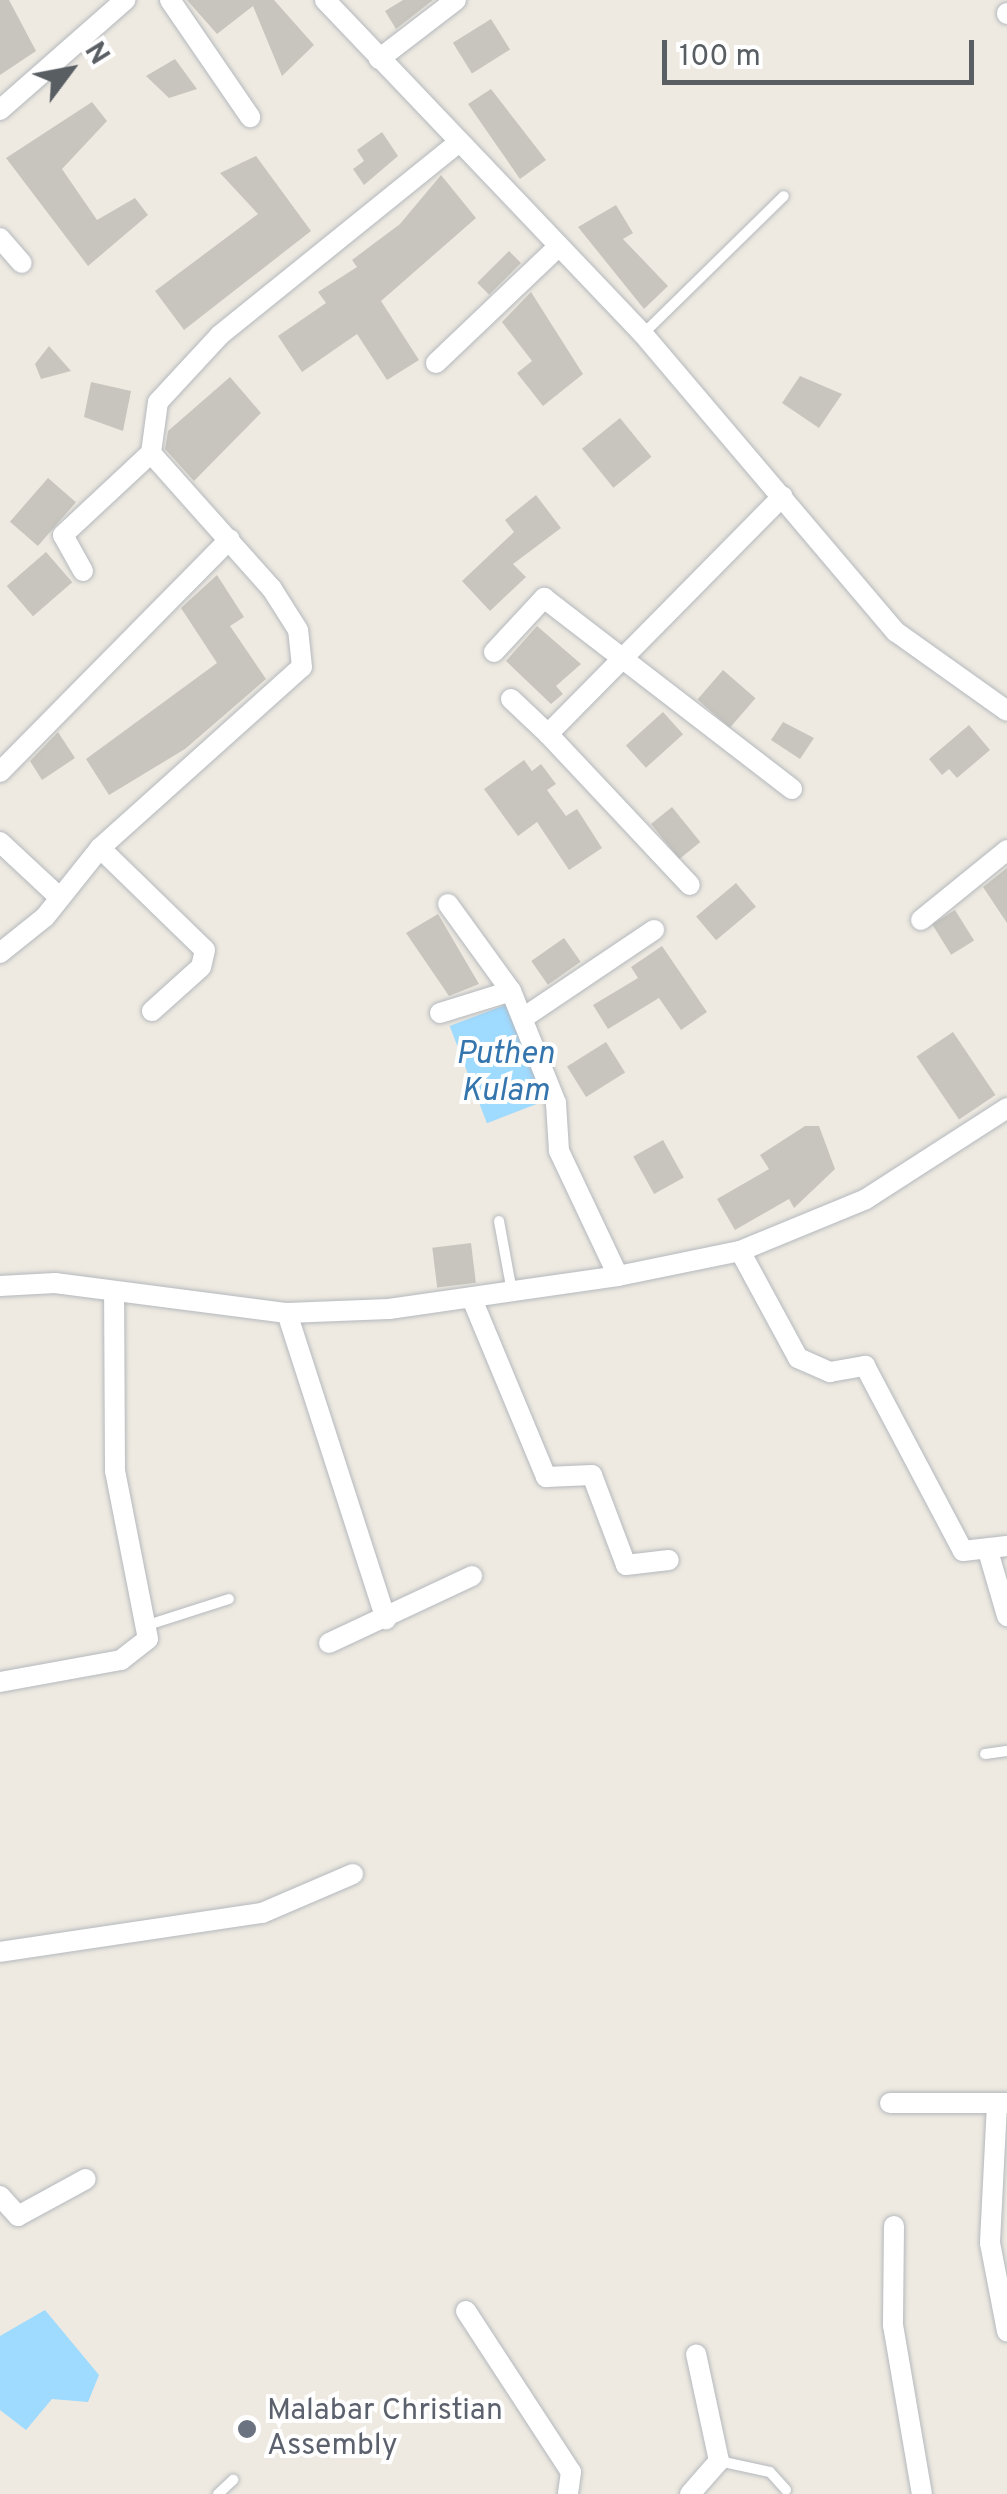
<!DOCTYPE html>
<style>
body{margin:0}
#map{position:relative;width:1007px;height:2494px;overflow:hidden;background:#eeeae1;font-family:Overpass,sans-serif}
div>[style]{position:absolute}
.water>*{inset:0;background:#9fdaff;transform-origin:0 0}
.building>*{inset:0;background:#c8c5be;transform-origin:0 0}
.roads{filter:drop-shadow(0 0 2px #b4b8bd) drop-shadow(0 0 2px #b4b8bd)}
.service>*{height:10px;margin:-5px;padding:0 5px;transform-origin:5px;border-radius:5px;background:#fff}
.minor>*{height:20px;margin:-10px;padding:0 10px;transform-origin:10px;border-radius:10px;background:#fff}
.dots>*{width:28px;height:28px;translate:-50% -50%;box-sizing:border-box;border:5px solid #fff;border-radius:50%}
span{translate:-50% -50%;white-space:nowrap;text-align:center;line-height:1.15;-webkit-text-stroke:8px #fff;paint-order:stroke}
.worship-label{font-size:30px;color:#5b616d}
.left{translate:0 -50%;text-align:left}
.water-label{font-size:32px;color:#3575ae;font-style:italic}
.north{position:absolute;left:20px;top:20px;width:100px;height:100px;-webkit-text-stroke:8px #fff;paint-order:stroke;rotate:58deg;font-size:28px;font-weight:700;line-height:40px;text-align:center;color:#595e63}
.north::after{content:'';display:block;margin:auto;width:35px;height:45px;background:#595e63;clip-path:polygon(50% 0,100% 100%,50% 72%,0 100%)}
.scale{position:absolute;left:662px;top:40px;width:312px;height:45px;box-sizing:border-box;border:5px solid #595e63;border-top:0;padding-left:12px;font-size:30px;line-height:35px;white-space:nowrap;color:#595e63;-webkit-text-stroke:8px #fff;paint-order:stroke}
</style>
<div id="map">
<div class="water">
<i style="left:515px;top:1001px;width:104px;height:70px;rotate:69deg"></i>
<i style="clip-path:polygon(45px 2310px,99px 2375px,88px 2402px,52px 2399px,26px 2430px,0 2410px,0 2336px)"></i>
</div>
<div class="building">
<i style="clip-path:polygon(0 0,9px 0,36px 51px,0 75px)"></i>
<i style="clip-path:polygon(187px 0,274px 0,314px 45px,282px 76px,253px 6px,217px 34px)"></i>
<i style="clip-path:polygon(403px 0,433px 0,396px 29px,385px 11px)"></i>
<i style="left:491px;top:19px;width:36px;height:45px;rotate:58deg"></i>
<i style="clip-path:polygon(175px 59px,197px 89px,169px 98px,146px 76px)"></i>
<i style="clip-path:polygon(491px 89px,546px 160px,520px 179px,468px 104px)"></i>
<i style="clip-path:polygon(92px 102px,107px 121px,62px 169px,97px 220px,135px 198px,148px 215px,88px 266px,6px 158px)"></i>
<i style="clip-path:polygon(382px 132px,398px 156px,364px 185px,353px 169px,364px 161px,357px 150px)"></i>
<i style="clip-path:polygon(256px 156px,311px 231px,184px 330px,155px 291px,258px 214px,220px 173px)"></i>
<i style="clip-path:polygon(441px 175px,476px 218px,381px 301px,419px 360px,387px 380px,357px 334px,302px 372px,278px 336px,326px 303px,318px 292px,357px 267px,352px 260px,400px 224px)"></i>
<i style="clip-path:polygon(616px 205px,633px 233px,623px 239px,668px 286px,644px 309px,578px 227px)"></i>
<i style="left:509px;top:251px;width:17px;height:45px;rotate:45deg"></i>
<i style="clip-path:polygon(531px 292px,583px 374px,543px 406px,517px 373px,532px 361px,502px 322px)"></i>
<i style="clip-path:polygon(49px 346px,71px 371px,41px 379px,35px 364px)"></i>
<i style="clip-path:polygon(800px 376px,842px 394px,819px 428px,782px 403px)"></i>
<i style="clip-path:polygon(230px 377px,261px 413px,194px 481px,165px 449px,168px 431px)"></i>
<i style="clip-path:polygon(91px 382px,131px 391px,123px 431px,84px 417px)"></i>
<i style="left:620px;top:418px;width:50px;height:49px;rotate:51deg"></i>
<i style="left:48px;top:478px;width:37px;height:58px;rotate:41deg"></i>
<i style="clip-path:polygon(536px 495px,561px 528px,513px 564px,526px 577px,490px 611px,462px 581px,514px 532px,505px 520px)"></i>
<i style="left:46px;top:552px;width:40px;height:52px;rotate:49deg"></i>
<i style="clip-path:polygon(217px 575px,244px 617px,230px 626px,266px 679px,185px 749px,109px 795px,86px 759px,217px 663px,181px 608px)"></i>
<i style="clip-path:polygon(537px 626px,581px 664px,556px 686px,563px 694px,551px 704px,506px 661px)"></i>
<i style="left:723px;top:670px;width:43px;height:39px;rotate:41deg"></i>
<i style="left:663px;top:712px;width:30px;height:50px;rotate:48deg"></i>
<i style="clip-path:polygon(783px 722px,814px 738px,800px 759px,771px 740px)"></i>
<i style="clip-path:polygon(969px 725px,990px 750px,957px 778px,949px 769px,942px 775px,929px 759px)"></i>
<i style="clip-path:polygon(58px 732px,75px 758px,42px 780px,30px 761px)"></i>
<i style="clip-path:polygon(524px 760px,532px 771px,541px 764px,556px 784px,547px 790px,566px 816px,577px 809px,602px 848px,569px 870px,537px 822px,518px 836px,484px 789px)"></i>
<i style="left:672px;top:807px;width:45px;height:27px;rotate:51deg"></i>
<i style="clip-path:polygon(1007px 868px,1007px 923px,983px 887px)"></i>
<i style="left:736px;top:883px;width:31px;height:52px;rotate:50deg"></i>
<i style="left:955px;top:910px;width:36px;height:27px;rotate:58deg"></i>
<i style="clip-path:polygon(438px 914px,479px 984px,449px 996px,406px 933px)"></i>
<i style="left:564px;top:938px;width:29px;height:40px;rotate:55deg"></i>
<i style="clip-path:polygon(662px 946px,707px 1012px,681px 1030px,659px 998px,608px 1029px,593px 1005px,638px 978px,631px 967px)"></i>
<i style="left:953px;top:1032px;width:76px;height:44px;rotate:56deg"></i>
<i style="left:606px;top:1042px;width:36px;height:46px;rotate:58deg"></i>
<i style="clip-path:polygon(805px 1126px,819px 1126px,835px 1169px,794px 1208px,789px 1199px,735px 1230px,717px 1199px,769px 1169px,760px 1155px)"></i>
<i style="left:663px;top:1140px;width:43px;height:34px;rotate:61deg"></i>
<i style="left:471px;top:1243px;width:40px;height:39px;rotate:83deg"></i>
</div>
<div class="roads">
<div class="service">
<i style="left:643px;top:334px;width:197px;rotate:-44.4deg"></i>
<i style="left:499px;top:1221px;width:72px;rotate:79.6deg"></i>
<i style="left:148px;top:1625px;width:85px;rotate:-17.8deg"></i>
<i style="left:985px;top:1754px;width:22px;rotate:-8deg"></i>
<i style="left:719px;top:2461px;width:52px;rotate:12.2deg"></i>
<i style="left:770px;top:2472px;width:24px;rotate:48deg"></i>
<i style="left:218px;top:2494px;width:21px;rotate:-43deg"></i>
</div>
<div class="minor">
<i style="left:170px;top:0;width:142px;rotate:55.6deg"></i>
<i style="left:325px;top:0;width:461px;rotate:46.4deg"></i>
<i style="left:643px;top:334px;width:391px;rotate:49.7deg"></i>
<i style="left:896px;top:632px;width:136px;rotate:35.4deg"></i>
<i style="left:1007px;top:14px;width:1px;rotate:-90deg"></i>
<i style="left:379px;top:59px;width:97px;rotate:-37.5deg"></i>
<i style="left:0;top:110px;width:167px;rotate:-41.3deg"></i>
<i style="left:0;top:238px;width:33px;rotate:49deg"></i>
<i style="left:436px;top:363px;width:168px;rotate:-43.6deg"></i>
<i style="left:83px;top:571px;width:41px;rotate:-119.1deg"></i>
<i style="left:63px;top:535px;width:120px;rotate:-43deg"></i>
<i style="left:494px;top:652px;width:74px;rotate:-47.2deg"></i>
<i style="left:544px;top:598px;width:313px;rotate:37.6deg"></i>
<i style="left:511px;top:699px;width:51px;rotate:43.4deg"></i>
<i style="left:548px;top:734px;width:334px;rotate:-45.4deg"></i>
<i style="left:548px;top:734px;width:207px;rotate:46.8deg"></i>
<i style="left:0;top:772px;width:327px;rotate:-45.4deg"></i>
<i style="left:0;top:842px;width:82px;rotate:43deg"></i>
<i style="left:100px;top:848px;width:146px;rotate:44.2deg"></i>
<i style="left:205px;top:950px;width:17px;rotate:103deg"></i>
<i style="left:201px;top:967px;width:66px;rotate:138.1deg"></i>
<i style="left:448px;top:904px;width:107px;rotate:54.1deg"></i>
<i style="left:511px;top:991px;width:121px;rotate:68.1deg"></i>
<i style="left:556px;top:1103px;width:48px;rotate:86.4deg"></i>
<i style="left:559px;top:1151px;width:138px;rotate:64.7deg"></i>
<i style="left:921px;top:920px;width:111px;rotate:-39.1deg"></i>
<i style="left:0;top:953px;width:58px;rotate:-38.7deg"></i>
<i style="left:45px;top:917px;width:88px;rotate:-51.4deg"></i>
<i style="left:100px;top:848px;width:271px;rotate:-41.9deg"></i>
<i style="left:302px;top:667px;width:37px;rotate:-96deg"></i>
<i style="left:298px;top:630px;width:49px;rotate:-122.4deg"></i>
<i style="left:272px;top:589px;width:182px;rotate:-131.7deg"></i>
<i style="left:151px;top:453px;width:51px;rotate:-82.2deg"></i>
<i style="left:158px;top:402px;width:91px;rotate:-47.2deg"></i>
<i style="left:220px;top:335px;width:306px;rotate:-38.9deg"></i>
<i style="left:440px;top:1013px;width:74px;rotate:-17.2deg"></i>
<i style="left:523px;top:1018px;width:158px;rotate:-33.9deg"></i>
<i style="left:740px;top:1251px;width:122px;rotate:61.5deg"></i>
<i style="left:798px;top:1358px;width:35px;rotate:24deg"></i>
<i style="left:830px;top:1372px;width:36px;rotate:-10deg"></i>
<i style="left:865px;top:1366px;width:209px;rotate:62.1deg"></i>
<i style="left:963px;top:1551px;width:44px;rotate:-6.5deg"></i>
<i style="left:0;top:1286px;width:55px;rotate:-3.1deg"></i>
<i style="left:55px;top:1283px;width:234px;rotate:7.4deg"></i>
<i style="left:287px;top:1313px;width:102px;rotate:-2.2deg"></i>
<i style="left:389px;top:1309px;width:231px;rotate:-8.2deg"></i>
<i style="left:618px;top:1276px;width:125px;rotate:-11.6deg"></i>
<i style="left:740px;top:1251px;width:136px;rotate:-22.4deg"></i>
<i style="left:866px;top:1199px;width:168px;rotate:-32.8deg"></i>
<i style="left:472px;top:1299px;width:193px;rotate:67.4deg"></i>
<i style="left:546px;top:1477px;width:46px;rotate:-2.5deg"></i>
<i style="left:592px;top:1475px;width:96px;rotate:69.3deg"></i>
<i style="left:626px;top:1565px;width:43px;rotate:-6.6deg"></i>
<i style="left:287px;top:1313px;width:322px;rotate:72.1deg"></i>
<i style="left:988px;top:1551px;width:68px;rotate:73.7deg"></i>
<i style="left:329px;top:1643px;width:158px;rotate:-25.1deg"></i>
<i style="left:0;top:1682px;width:123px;rotate:-10.3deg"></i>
<i style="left:121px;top:1660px;width:34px;rotate:-38deg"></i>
<i style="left:148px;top:1639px;width:171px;rotate:-101.1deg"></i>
<i style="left:115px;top:1471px;width:179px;rotate:-90.3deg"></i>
<i style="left:0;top:1952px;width:265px;rotate:-8.5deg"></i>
<i style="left:262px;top:1913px;width:99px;rotate:-23.2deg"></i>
<i style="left:890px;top:2103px;width:117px"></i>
<i style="left:997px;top:2104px;width:139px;rotate:92.9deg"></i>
<i style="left:990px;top:2243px;width:90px;rotate:79.1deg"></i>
<i style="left:0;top:2196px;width:27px;rotate:48deg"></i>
<i style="left:18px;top:2216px;width:77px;rotate:-28.6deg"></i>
<i style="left:894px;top:2226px;width:99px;rotate:90.6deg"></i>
<i style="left:893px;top:2325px;width:171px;rotate:80.3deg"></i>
<i style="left:466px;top:2311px;width:192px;rotate:56.9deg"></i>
<i style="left:571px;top:2472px;width:22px;rotate:98deg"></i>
<i style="left:690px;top:2494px;width:44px;rotate:-48.7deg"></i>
<i style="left:719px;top:2461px;width:109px;rotate:-102.1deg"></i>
</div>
</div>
<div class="dots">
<i style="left:247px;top:2429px;background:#6b7280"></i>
</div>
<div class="worship-label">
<span class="left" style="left:267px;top:2429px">Malabar Christian<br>Assembly</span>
</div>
<div class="water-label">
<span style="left:505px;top:1074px">Puthen<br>Kulam</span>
</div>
<div class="north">N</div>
<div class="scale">100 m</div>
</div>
